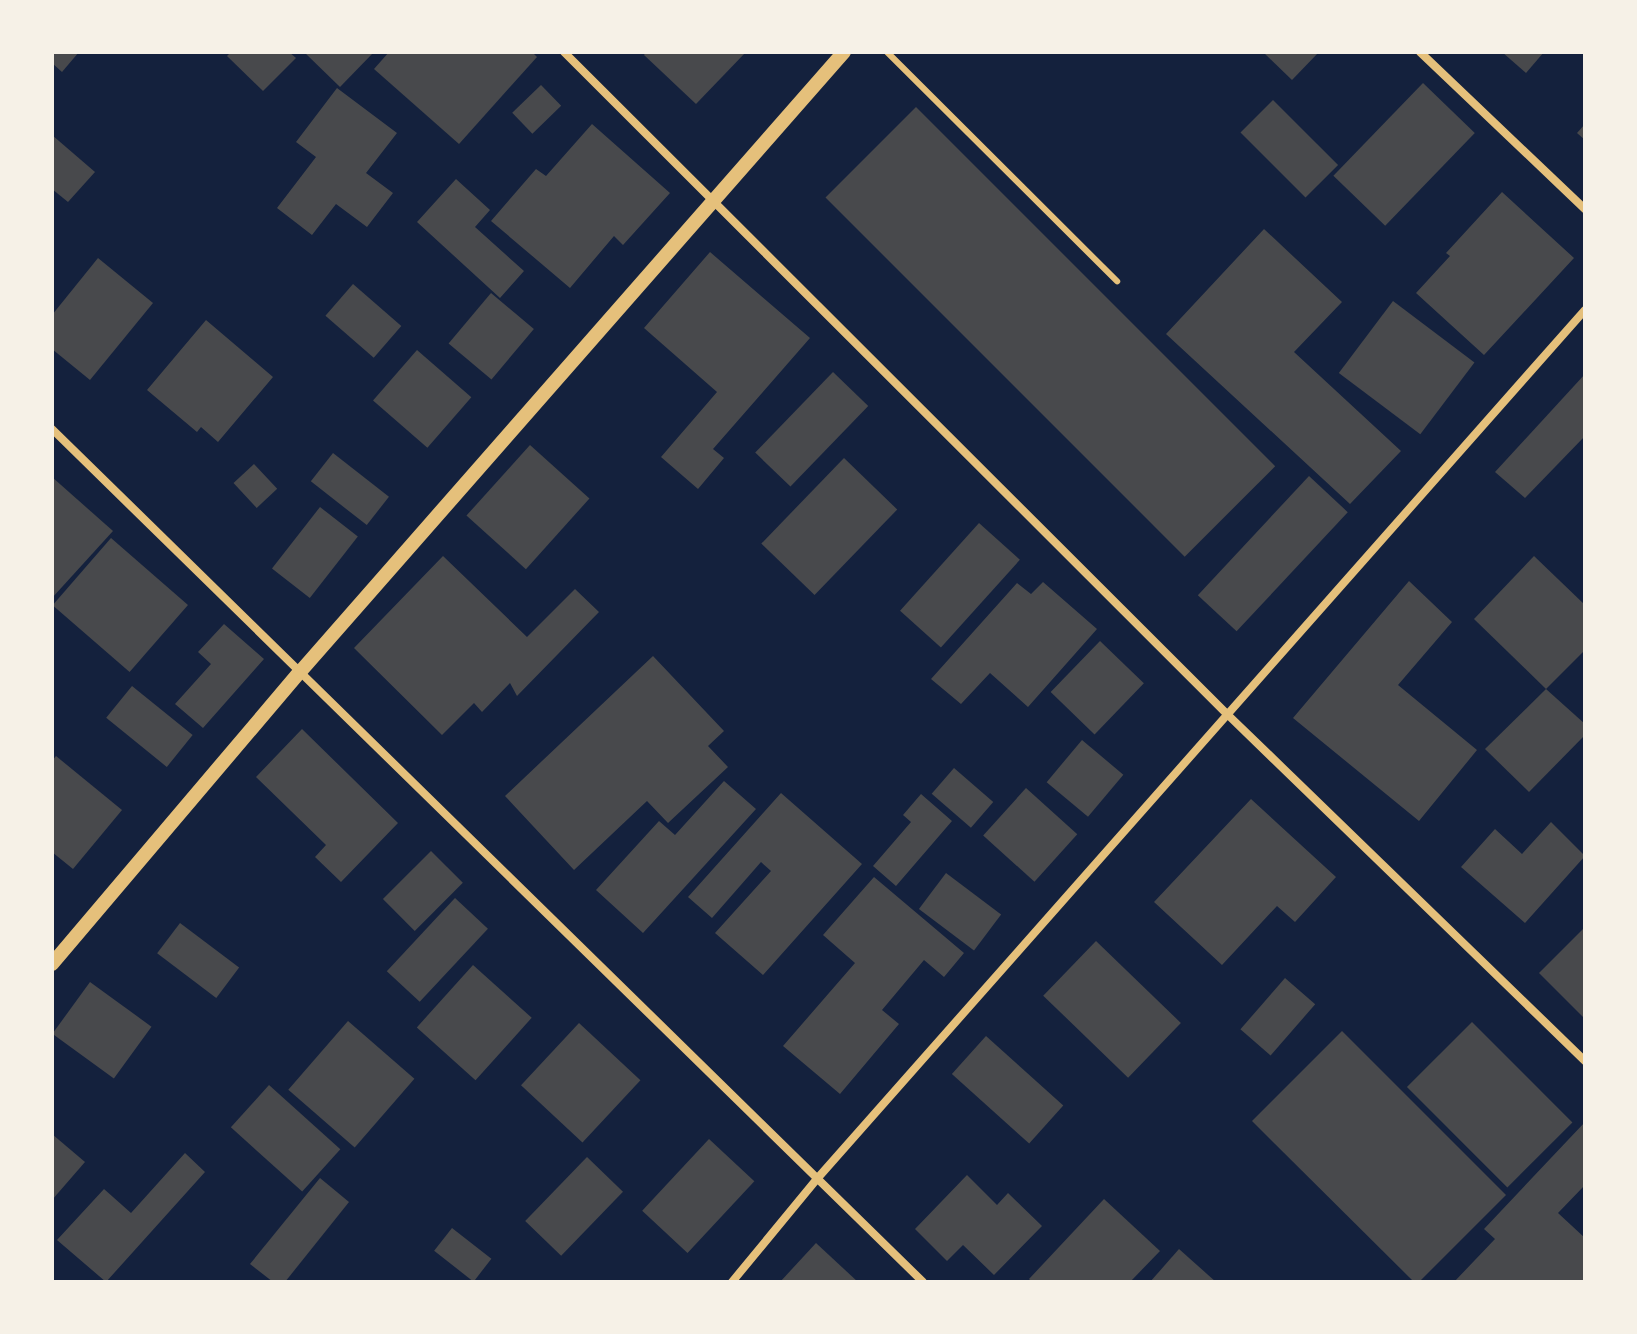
<!DOCTYPE html>
<style>
body{margin:0}
#map{position:relative;width:1637px;height:1334px;overflow:hidden;background:#14213d;font-family:Mulish,sans-serif}
div>[style]{position:absolute}
.building>*{inset:0;background:#48494c;transform-origin:0 0}
.service>*{height:6px;margin:-3px;padding:0 3px;transform-origin:3px;border-radius:3px;background:#e5c07b}
.minor>*{height:8px;margin:-4px;padding:0 4px;transform-origin:4px;border-radius:4px;background:#e5c07b}
.tertiary>*{height:14px;margin:-7px;padding:0 7px;transform-origin:7px;border-radius:7px;background:#e5c07b}
span{translate:-50% -50%;white-space:nowrap;text-align:center;line-height:1.15;-webkit-text-stroke:6px #f6f1e7;paint-order:stroke}
.frame{position:absolute;inset:0;border:54px solid #f6f1e7;pointer-events:none}
</style>
<div id="map">
<div class="building">
<i style="clip-path:polygon(52px 52px,79px 52px,62px 72px,52px 63px)"></i>
<i style="clip-path:polygon(231px 52px,289px 52px,296px 58px,263px 91px,227px 56px)"></i>
<i style="clip-path:polygon(304px 52px,374px 52px,340px 87px)"></i>
<i style="clip-path:polygon(389px 52px,532px 52px,537px 57px,459px 144px,374px 69px)"></i>
<i style="clip-path:polygon(646px 52px,746px 52px,696px 104px,644px 55px)"></i>
<i style="clip-path:polygon(1263px 52px,1319px 52px,1292px 80px)"></i>
<i style="clip-path:polygon(1502px 52px,1544px 52px,1526px 73px)"></i>
<i style="left:1423px;top:83px;width:72px;height:129px;rotate:44deg"></i>
<i style="left:541px;top:85px;width:29px;height:40px;rotate:46deg"></i>
<i style="clip-path:polygon(337px 88px,397px 133px,366px 173px,393px 193px,367px 227px,336px 204px,312px 235px,277px 208px,316px 157px,296px 142px)"></i>
<i style="left:1273px;top:100px;width:92px;height:46px;rotate:45deg"></i>
<i style="left:916px;top:107px;width:508px;height:128px;rotate:45deg"></i>
<i style="clip-path:polygon(592px 124px,670px 193px,623px 245px,614px 236px,570px 288px,491px 221px,536px 169px,546px 176px)"></i>
<i style="clip-path:polygon(1585px 124px,1585px 140px,1577px 133px)"></i>
<i style="clip-path:polygon(52px 135px,95px 172px,68px 202px,52px 189px)"></i>
<i style="clip-path:polygon(456px 179px,490px 210px,475px 227px,524px 271px,500px 298px,417px 222px)"></i>
<i style="clip-path:polygon(1502px 192px,1574px 258px,1484px 355px,1416px 293px,1450px 256px,1446px 253px)"></i>
<i style="clip-path:polygon(1264px 229px,1342px 302px,1294px 352px,1401px 451px,1350px 504px,1166px 334px)"></i>
<i style="clip-path:polygon(710px 252px,810px 338px,713px 449px,724px 458px,698px 489px,661px 457px,717px 392px,644px 328px)"></i>
<i style="clip-path:polygon(98px 258px,153px 303px,90px 380px,52px 349px,52px 315px)"></i>
<i style="left:353px;top:284px;width:64px;height:42px;rotate:41deg"></i>
<i style="left:491px;top:293px;width:56px;height:66px;rotate:40deg"></i>
<i style="left:1393px;top:301px;width:102px;height:90px;rotate:37deg"></i>
<i style="clip-path:polygon(206px 320px,273px 377px,218px 442px,201px 427px,197px 432px,147px 390px)"></i>
<i style="left:417px;top:350px;width:72px;height:67px;rotate:41deg"></i>
<i style="left:833px;top:372px;width:49px;height:112px;rotate:44deg"></i>
<i style="clip-path:polygon(1585px 374px,1585px 436px,1525px 498px,1495px 472px)"></i>
<i style="left:530px;top:445px;width:80px;height:95px;rotate:42deg"></i>
<i style="left:333px;top:453px;width:71px;height:36px;rotate:38deg"></i>
<i style="left:844px;top:458px;width:74px;height:119px;rotate:44deg"></i>
<i style="left:254px;top:464px;width:34px;height:28px;rotate:47deg"></i>
<i style="left:1309px;top:476px;width:53px;height:163px;rotate:43deg"></i>
<i style="clip-path:polygon(52px 477px,113px 531px,52px 598px)"></i>
<i style="left:320px;top:507px;width:48px;height:78px;rotate:38deg"></i>
<i style="left:979px;top:523px;width:55px;height:118px;rotate:42deg"></i>
<i style="left:111px;top:538px;width:102px;height:89px;rotate:41deg"></i>
<i style="clip-path:polygon(443px 556px,527px 637px,575px 589px,599px 612px,517px 696px,510px 683px,482px 712px,474px 703px,442px 735px,354px 648px)"></i>
<i style="clip-path:polygon(1534px 556px,1585px 605px,1585px 650px,1546px 689px,1474px 619px)"></i>
<i style="clip-path:polygon(1409px 581px,1452px 622px,1398px 685px,1477px 750px,1419px 821px,1293px 718px)"></i>
<i style="clip-path:polygon(1043px 582px,1097px 629px,1028px 707px,990px 673px,961px 704px,931px 679px,1017px 583px,1031px 594px)"></i>
<i style="clip-path:polygon(224px 624px,264px 659px,203px 728px,175px 704px,211px 664px,198px 652px)"></i>
<i style="left:1100px;top:641px;width:61px;height:71px;rotate:44deg"></i>
<i style="clip-path:polygon(653px 656px,724px 731px,708px 746px,728px 767px,668px 823px,647px 801px,574px 870px,505px 796px)"></i>
<i style="left:132px;top:686px;width:78px;height:41px;rotate:39deg"></i>
<i style="clip-path:polygon(1546px 689px,1585px 724px,1585px 735px,1529px 792px,1485px 749px)"></i>
<i style="clip-path:polygon(302px 729px,398px 823px,341px 882px,315px 857px,326px 845px,256px 777px)"></i>
<i style="left:1082px;top:740px;width:54px;height:55px;rotate:40deg"></i>
<i style="clip-path:polygon(56px 756px,122px 810px,73px 869px,52px 852px,52px 761px)"></i>
<i style="left:954px;top:768px;width:52px;height:34px;rotate:41deg"></i>
<i style="clip-path:polygon(724px 781px,756px 809px,643px 933px,596px 890px,659px 821px,675px 835px)"></i>
<i style="left:1026px;top:788px;width:69px;height:64px;rotate:42deg"></i>
<i style="clip-path:polygon(781px 793px,862px 864px,763px 975px,715px 933px,771px 871px,761px 862px,712px 918px,688px 897px)"></i>
<i style="clip-path:polygon(921px 794px,952px 821px,896px 886px,873px 866px,911px 822px,903px 815px)"></i>
<i style="clip-path:polygon(1251px 799px,1336px 877px,1295px 922px,1277px 906px,1222px 965px,1154px 902px)"></i>
<i style="clip-path:polygon(1551px 822px,1585px 856px,1525px 923px,1461px 867px,1495px 829px,1522px 854px)"></i>
<i style="left:431px;top:851px;width:45px;height:68px;rotate:45deg"></i>
<i style="left:946px;top:873px;width:69px;height:45px;rotate:37deg"></i>
<i style="clip-path:polygon(874px 877px,964px 953px,944px 977px,924px 960px,882px 1010px,899px 1024px,840px 1094px,783px 1046px,855px 963px,823px 935px)"></i>
<i style="left:455px;top:898px;width:45px;height:100px;rotate:43deg"></i>
<i style="left:180px;top:923px;width:74px;height:38px;rotate:37deg"></i>
<i style="clip-path:polygon(1585px 927px,1585px 1019px,1539px 973px)"></i>
<i style="left:1096px;top:941px;width:118px;height:76px;rotate:44deg"></i>
<i style="left:473px;top:965px;width:79px;height:84px;rotate:42deg"></i>
<i style="left:1285px;top:978px;width:40px;height:68px;rotate:41deg"></i>
<i style="left:90px;top:982px;width:76px;height:64px;rotate:36deg"></i>
<i style="left:348px;top:1021px;width:88px;height:91px;rotate:41deg"></i>
<i style="left:1472px;top:1022px;width:142px;height:92px;rotate:45deg"></i>
<i style="left:579px;top:1023px;width:84px;height:85px;rotate:43deg"></i>
<i style="clip-path:polygon(1342px 1031px,1506px 1195px,1419px 1282px,1414px 1282px,1252px 1121px)"></i>
<i style="left:986px;top:1036px;width:104px;height:51px;rotate:42deg"></i>
<i style="left:269px;top:1085px;width:96px;height:57px;rotate:42deg"></i>
<i style="clip-path:polygon(1585px 1122px,1585px 1185px,1558px 1213px,1585px 1238px,1585px 1282px,1454px 1282px,1495px 1239px,1484px 1229px)"></i>
<i style="clip-path:polygon(52px 1134px,85px 1162px,52px 1200px)"></i>
<i style="left:709px;top:1139px;width:62px;height:98px;rotate:43deg"></i>
<i style="clip-path:polygon(185px 1153px,205px 1172px,106px 1282px,57px 1240px,104px 1189px,131px 1213px)"></i>
<i style="left:587px;top:1157px;width:50px;height:89px;rotate:44deg"></i>
<i style="clip-path:polygon(967px 1175px,997px 1205px,1008px 1193px,1042px 1226px,994px 1275px,963px 1245px,947px 1261px,915px 1229px)"></i>
<i style="clip-path:polygon(320px 1178px,349px 1202px,285px 1282px,273px 1282px,250px 1264px)"></i>
<i style="clip-path:polygon(1104px 1199px,1160px 1251px,1130px 1282px,1032px 1282px,1029px 1279px)"></i>
<i style="left:452px;top:1228px;width:50px;height:29px;rotate:38deg"></i>
<i style="clip-path:polygon(816px 1243px,858px 1282px,780px 1282px)"></i>
<i style="clip-path:polygon(1179px 1249px,1216px 1282px,1150px 1282px)"></i>
</div>
<div class="service">
<i style="left:887px;top:52px;width:325px;rotate:44.9deg"></i>
</div>
<div class="minor">
<i style="left:564px;top:52px;width:937px;rotate:44.96deg"></i>
<i style="left:1227px;top:714px;width:499px;rotate:44.1deg"></i>
<i style="left:1420px;top:52px;width:228px;rotate:43.6deg"></i>
<i style="left:52px;top:429px;width:1219px;rotate:44.4deg"></i>
<i style="left:732px;top:1282px;width:132px;rotate:-50.5deg"></i>
<i style="left:816px;top:1180px;width:1161px;rotate:-48.53deg"></i>
</div>
<div class="tertiary">
<i style="left:52px;top:964px;width:383px;rotate:-49.7deg"></i>
<i style="left:300px;top:672px;width:825px;rotate:-48.74deg"></i>
</div>
<div class="frame"></div>
</div>
